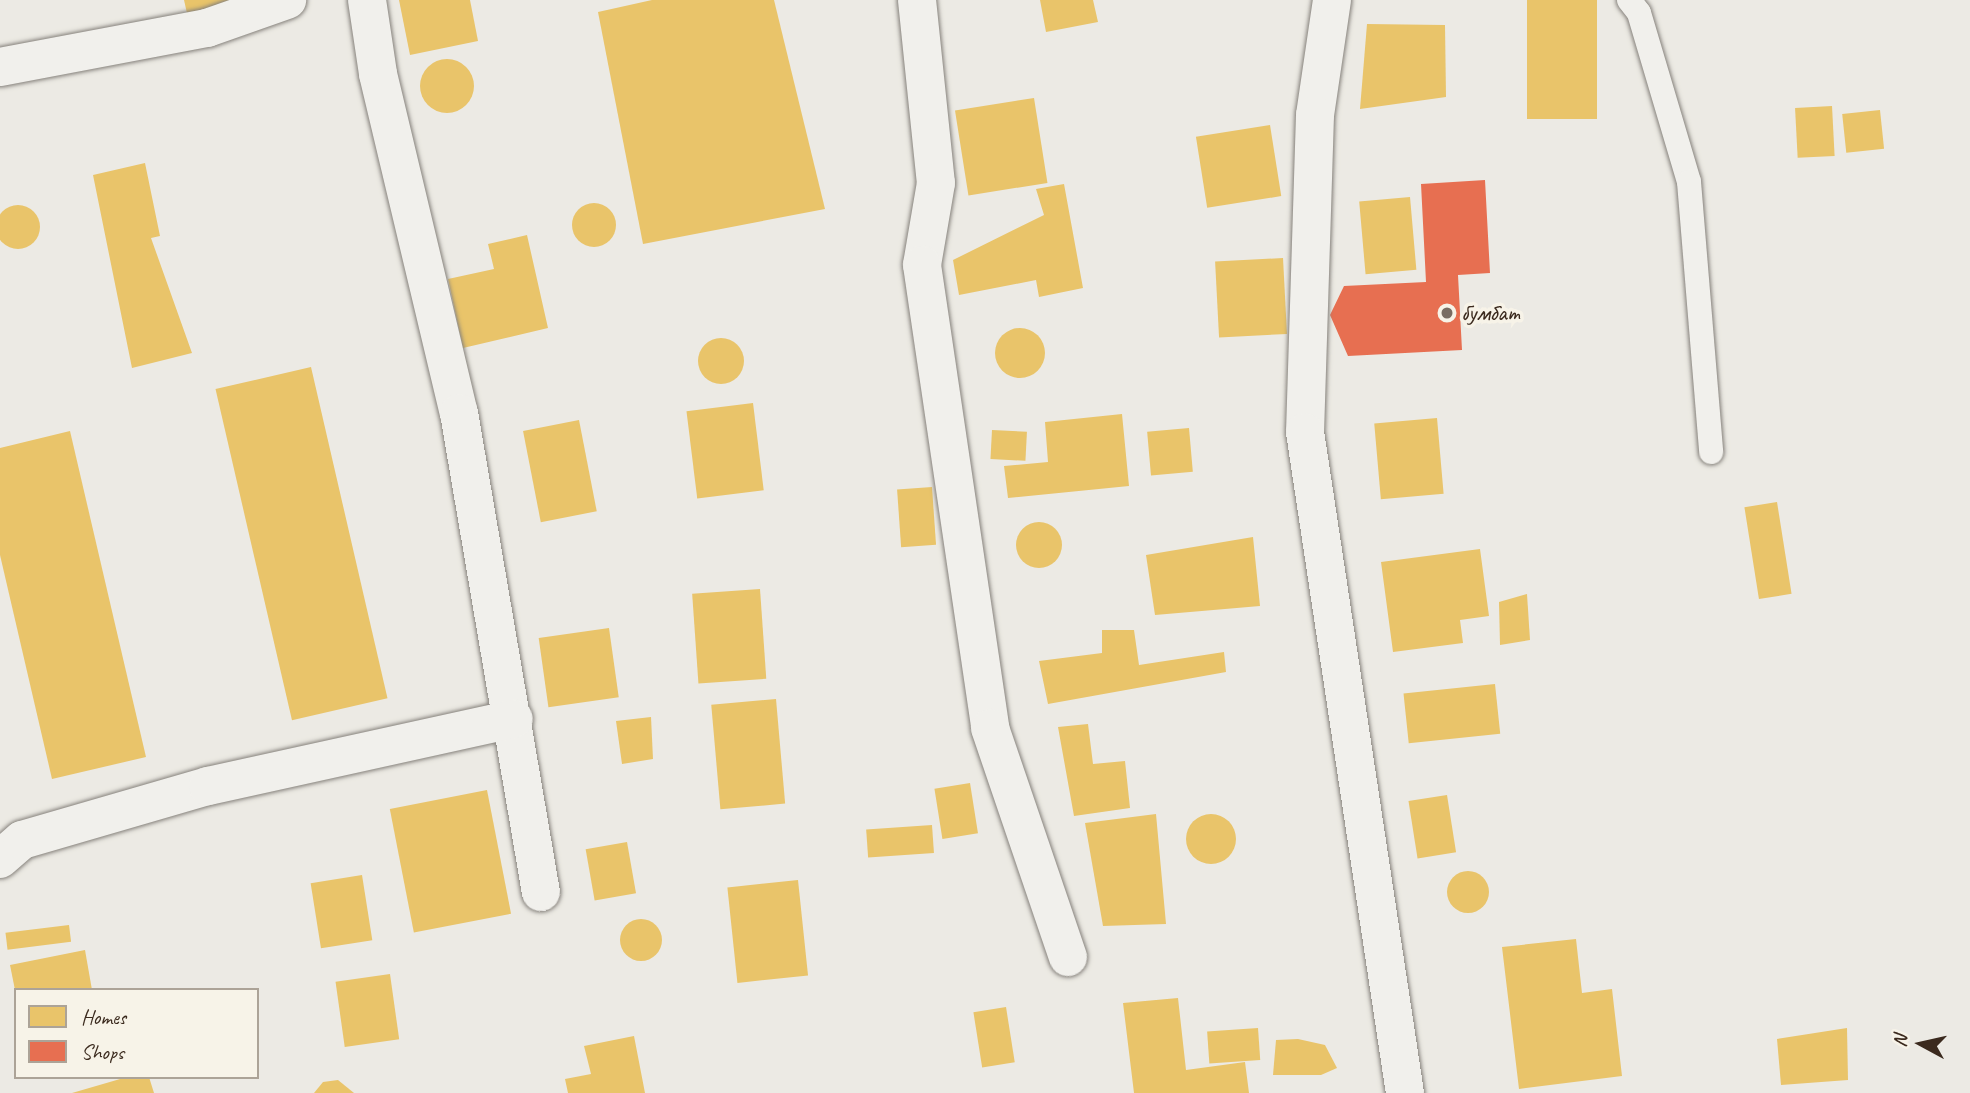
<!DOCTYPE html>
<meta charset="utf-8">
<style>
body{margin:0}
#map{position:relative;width:1970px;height:1093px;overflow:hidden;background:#eceae4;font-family:Caveat,sans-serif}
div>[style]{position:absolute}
.homes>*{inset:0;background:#e9c46a;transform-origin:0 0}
.round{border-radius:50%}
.shops>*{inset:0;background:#e76f51}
.roads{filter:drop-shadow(0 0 2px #86827c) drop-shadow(0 0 2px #86827c)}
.lane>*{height:24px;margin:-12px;padding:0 12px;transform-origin:12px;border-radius:12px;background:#f1f0ec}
.street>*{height:38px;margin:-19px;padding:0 19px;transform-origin:19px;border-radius:19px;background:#f1f0ec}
.dots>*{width:19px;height:19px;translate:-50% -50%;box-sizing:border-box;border:4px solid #f7f3e8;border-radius:50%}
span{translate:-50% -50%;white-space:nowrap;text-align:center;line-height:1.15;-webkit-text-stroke:7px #f7f3e8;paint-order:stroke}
.poi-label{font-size:24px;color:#3b2a1e}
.left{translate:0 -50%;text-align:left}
.legend{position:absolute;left:14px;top:988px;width:245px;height:91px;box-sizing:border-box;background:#f7f3e8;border:2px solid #aca397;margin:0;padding:9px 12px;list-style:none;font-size:21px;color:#3b2a1e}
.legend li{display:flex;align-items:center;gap:14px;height:35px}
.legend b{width:35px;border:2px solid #aca397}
.north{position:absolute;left:1886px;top:1009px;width:70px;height:70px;-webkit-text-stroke:5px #f7f3e8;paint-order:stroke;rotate:278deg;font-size:19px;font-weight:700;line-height:28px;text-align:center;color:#3b2a1e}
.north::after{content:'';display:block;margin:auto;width:24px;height:32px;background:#3b2a1e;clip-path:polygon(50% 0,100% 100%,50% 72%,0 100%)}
</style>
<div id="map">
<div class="homes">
<i style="clip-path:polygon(184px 0,247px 0,189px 22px)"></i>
<i style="clip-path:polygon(399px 0,470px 0,478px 41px,410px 55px)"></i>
<i style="clip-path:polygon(652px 0,774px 0,825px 209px,643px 244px,598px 12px)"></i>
<i style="clip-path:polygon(1040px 0,1093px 0,1098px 22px,1046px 32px)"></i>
<i style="left:1527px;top:0;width:70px;height:119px"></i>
<i style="clip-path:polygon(1367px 24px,1445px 25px,1446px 97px,1360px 109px)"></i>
<i class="round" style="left:420px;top:59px;width:54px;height:54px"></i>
<i style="left:1034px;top:98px;width:86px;height:80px;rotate:81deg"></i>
<i style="left:1832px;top:106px;width:50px;height:37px;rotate:87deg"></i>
<i style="left:1880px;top:110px;width:39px;height:38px;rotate:84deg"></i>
<i style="left:1270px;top:125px;width:72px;height:75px;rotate:81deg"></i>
<i style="clip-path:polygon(145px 163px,160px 236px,151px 238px,192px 353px,132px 368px,93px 175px)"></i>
<i style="clip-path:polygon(1064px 184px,1083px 288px,1039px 297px,1036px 280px,959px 295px,953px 260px,1044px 215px,1036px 189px)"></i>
<i style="left:1410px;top:197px;width:73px;height:51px;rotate:85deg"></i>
<i class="round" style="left:572px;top:203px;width:44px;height:44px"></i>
<i class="round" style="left:-4px;top:205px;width:44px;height:44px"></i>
<i style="clip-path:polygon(527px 235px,548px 328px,463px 348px,448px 279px,494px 269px,488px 244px)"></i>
<i style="left:1283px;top:258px;width:76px;height:68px;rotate:87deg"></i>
<i class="round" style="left:995px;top:328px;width:50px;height:50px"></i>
<i class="round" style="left:698px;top:338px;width:46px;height:46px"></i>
<i style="left:311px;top:367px;width:340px;height:98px;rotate:77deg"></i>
<i style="left:753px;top:403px;width:88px;height:67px;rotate:83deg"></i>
<i style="clip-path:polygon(1122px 414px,1129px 486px,1008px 498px,1004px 466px,1048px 462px,1045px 422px)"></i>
<i style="left:1437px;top:418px;width:76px;height:63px;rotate:85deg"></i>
<i style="left:579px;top:420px;width:93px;height:57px;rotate:79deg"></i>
<i style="left:1189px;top:428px;width:44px;height:42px;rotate:85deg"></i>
<i style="left:992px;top:430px;width:35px;height:29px;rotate:3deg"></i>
<i style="clip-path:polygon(70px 431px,146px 757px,52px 779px,0 555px,0 448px)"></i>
<i style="left:932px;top:487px;width:58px;height:35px;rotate:86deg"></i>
<i style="left:1777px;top:502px;width:93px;height:33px;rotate:81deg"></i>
<i class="round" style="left:1016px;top:522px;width:46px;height:46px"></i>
<i style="clip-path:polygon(1253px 537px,1260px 606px,1155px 615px,1146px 555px)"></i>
<i style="clip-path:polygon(1480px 549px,1489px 616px,1460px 620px,1463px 643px,1393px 652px,1381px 562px)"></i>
<i style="left:760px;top:589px;width:90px;height:68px;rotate:86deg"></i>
<i style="clip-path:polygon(1527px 594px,1530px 640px,1500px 645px,1499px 602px)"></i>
<i style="left:609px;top:628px;width:70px;height:71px;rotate:82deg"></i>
<i style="clip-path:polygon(1102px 630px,1134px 630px,1139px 665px,1224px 652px,1226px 672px,1048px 704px,1039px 661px,1102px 653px)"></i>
<i style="left:1495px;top:684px;width:50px;height:92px;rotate:84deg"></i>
<i style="left:776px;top:699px;width:105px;height:65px;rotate:85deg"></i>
<i style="clip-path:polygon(651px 717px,653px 759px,622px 764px,616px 721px)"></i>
<i style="clip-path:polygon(1088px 724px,1093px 764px,1125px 761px,1130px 808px,1074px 816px,1058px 727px)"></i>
<i style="left:970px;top:783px;width:51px;height:36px;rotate:81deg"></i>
<i style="left:487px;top:790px;width:126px;height:99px;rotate:79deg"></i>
<i style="left:1447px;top:795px;width:58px;height:39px;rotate:81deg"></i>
<i class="round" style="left:1186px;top:814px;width:50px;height:50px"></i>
<i style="clip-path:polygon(1156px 814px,1166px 924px,1103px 926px,1085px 823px)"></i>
<i style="left:932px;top:825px;width:28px;height:66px;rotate:86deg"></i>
<i style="left:627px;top:842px;width:52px;height:42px;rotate:80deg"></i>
<i class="round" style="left:1447px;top:871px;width:42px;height:42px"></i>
<i style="left:362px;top:875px;width:66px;height:52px;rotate:81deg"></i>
<i style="left:798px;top:880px;width:96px;height:71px;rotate:84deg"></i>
<i class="round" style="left:620px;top:919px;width:42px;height:42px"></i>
<i style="left:69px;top:925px;width:17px;height:64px;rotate:83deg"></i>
<i style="clip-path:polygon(1576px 939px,1582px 993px,1612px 989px,1622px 1076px,1519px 1089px,1502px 947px)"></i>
<i style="clip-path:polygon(85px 950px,92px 990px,15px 990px,10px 965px)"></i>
<i style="left:390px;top:974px;width:66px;height:55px;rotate:82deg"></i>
<i style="clip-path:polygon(1178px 998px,1186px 1070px,1245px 1062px,1249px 1093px,1134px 1093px,1123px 1003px)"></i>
<i style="left:1006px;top:1007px;width:56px;height:33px;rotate:81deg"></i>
<i style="left:1258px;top:1028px;width:32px;height:51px;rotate:86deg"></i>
<i style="clip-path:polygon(1847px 1028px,1848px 1080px,1781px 1085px,1777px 1039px)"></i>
<i style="clip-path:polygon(634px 1036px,645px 1093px,568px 1093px,565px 1079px,591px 1074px,584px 1046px)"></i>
<i style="clip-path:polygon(1298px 1039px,1325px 1045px,1337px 1068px,1321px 1075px,1273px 1075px,1276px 1040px)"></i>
<i style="clip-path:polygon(127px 1077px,149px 1077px,154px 1093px,72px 1093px)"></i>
<i style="clip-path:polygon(338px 1080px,354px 1093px,314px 1093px,323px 1082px)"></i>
</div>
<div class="shops">
<i style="clip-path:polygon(1485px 180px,1490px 273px,1458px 275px,1462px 350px,1348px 356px,1330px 315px,1344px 286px,1426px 282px,1421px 184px)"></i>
</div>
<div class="roads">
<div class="lane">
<i style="left:1629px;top:0;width:16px;rotate:52deg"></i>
<i style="left:1639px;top:13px;width:176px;rotate:73.5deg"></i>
<i style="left:1689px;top:182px;width:271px;rotate:85.3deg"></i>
</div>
<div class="street">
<i style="left:367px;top:0;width:75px;rotate:81.5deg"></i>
<i style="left:378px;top:74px;width:349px;rotate:76.6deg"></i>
<i style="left:459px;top:413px;width:486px;rotate:80.3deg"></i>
<i style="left:917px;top:0;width:184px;rotate:84.1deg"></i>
<i style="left:936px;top:183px;width:83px;rotate:99.7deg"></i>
<i style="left:922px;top:265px;width:468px;rotate:81.6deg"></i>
<i style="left:990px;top:728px;width:242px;rotate:71.2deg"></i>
<i style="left:1332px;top:0;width:116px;rotate:98.4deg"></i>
<i style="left:1315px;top:115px;width:317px;rotate:91.8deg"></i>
<i style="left:1305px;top:432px;width:669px;rotate:81.4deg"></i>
<i style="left:0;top:67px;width:211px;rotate:-10.7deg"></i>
<i style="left:207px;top:28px;width:85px;rotate:-19.3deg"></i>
<i style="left:0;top:859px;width:29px;rotate:-41deg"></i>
<i style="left:22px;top:840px;width:194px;rotate:-16.2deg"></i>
<i style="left:208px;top:786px;width:313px;rotate:-12.4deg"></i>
</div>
</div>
<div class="dots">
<i style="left:1447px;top:313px;background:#796d63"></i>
</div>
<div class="poi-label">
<span class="left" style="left:1461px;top:313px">бумбат</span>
</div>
<ul class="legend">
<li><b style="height:19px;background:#e9c46a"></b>Homes</li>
<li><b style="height:19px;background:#e76f51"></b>Shops</li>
</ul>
<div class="north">N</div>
</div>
